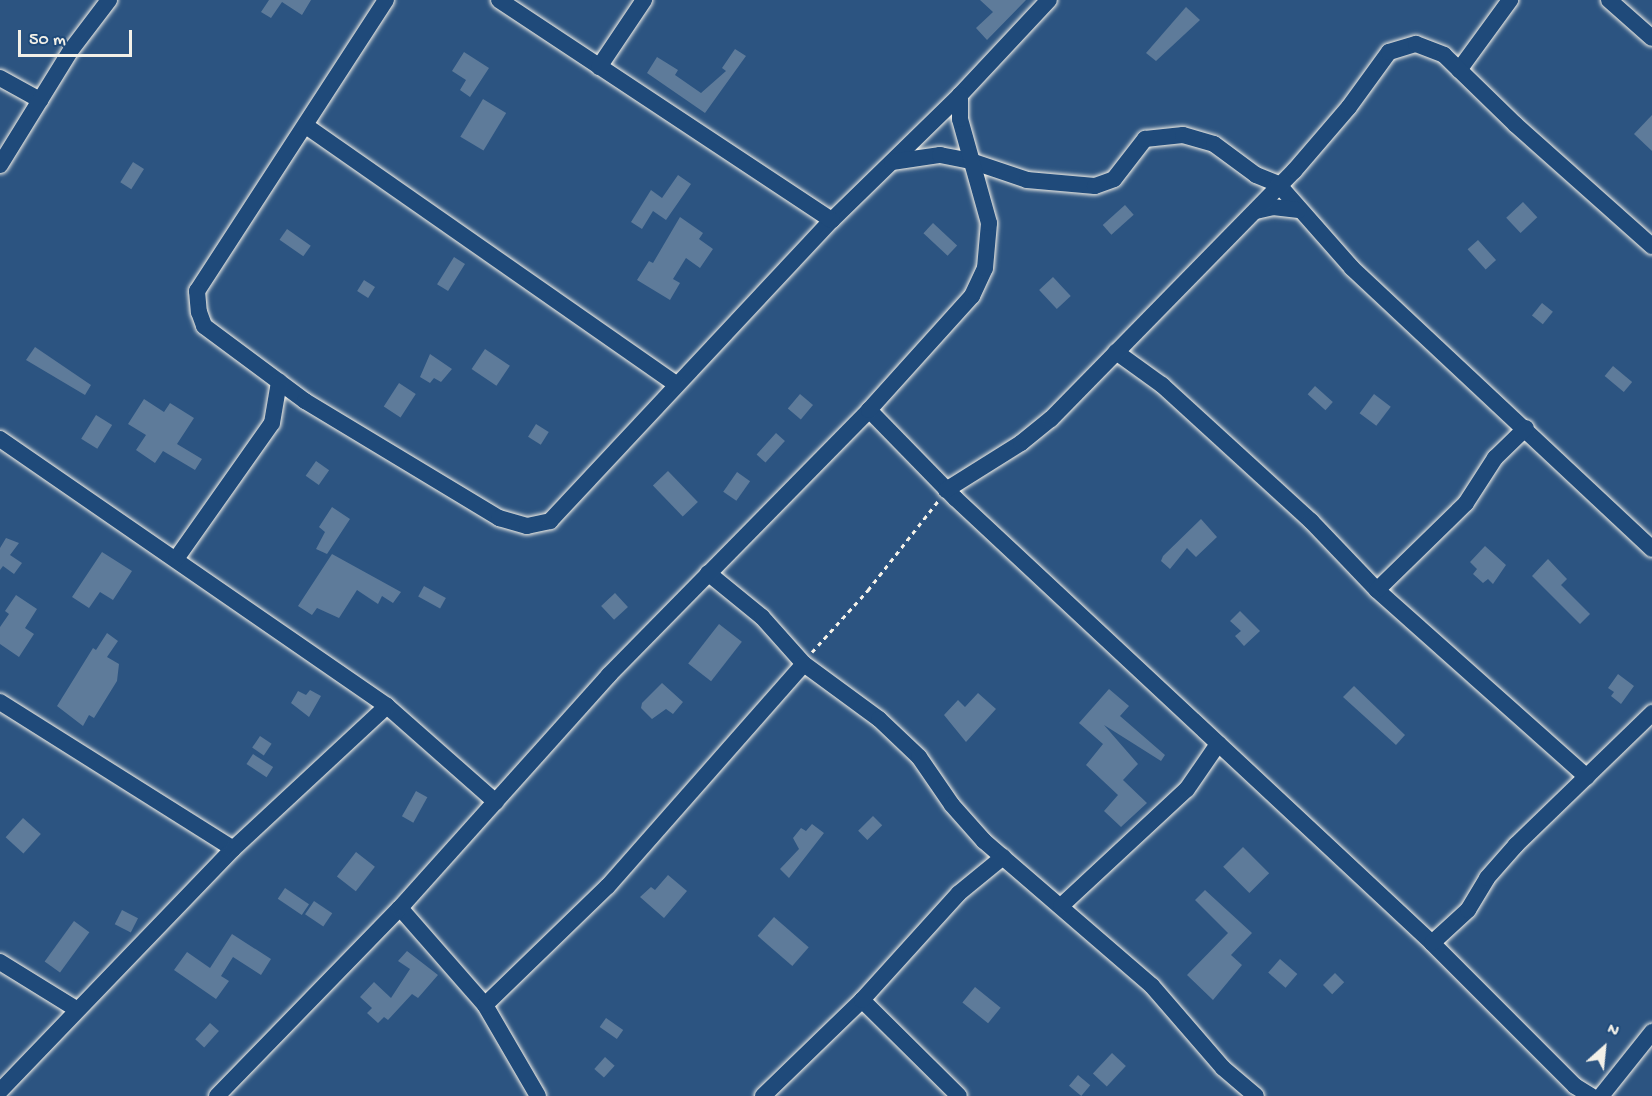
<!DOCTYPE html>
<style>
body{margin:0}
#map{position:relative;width:1652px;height:1096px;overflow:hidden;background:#2c5481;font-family:"Gochi Hand",sans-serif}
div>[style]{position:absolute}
.building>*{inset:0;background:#5e7b9a;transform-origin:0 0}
.path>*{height:3px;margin-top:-1.5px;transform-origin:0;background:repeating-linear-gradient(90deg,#f4f1e8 0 4.5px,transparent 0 9px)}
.roads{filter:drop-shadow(0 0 2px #f4f1e8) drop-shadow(0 0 2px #f4f1e8)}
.minor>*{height:16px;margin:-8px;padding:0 8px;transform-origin:8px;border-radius:8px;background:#1f4a7a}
span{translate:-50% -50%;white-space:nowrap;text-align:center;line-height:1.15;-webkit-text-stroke:4.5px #1f4a7a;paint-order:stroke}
.north{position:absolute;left:1574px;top:1018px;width:60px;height:60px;-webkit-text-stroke:4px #1f4a7a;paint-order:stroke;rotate:27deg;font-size:16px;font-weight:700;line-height:24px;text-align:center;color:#f4f1e8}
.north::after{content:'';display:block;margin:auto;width:21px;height:27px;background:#f4f1e8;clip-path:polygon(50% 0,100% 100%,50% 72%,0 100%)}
.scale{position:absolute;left:18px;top:30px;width:114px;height:27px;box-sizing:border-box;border:3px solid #f4f1e8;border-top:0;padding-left:8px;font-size:18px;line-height:21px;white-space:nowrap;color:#f4f1e8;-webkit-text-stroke:4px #1f4a7a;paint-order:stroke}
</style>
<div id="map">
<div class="building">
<i style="clip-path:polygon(269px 0,311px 0,302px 15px,282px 2px,271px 18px,261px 12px)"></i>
<i style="clip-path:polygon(980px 0,1026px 0,987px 40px,976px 28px,993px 12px)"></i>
<i style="clip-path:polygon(1186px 7px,1200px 20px,1156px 61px,1146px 53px)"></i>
<i style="clip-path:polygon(735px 49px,746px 56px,705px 113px,647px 73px,657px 57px,678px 70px,675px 75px,701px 93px,726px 71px,722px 68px)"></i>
<i style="clip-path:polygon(464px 52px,489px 68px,470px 97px,460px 90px,466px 80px,452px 71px)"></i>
<i style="left:483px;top:99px;width:27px;height:44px;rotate:31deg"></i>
<i style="clip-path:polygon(1652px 115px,1652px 151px,1634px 134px)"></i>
<i style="left:133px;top:162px;width:13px;height:24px;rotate:32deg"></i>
<i style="clip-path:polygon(678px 175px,691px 184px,666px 220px,653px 211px,642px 229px,631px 222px,651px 190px,662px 198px)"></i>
<i style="left:1523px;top:202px;width:21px;height:23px;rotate:47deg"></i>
<i style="left:1125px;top:205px;width:13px;height:30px;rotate:48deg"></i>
<i style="clip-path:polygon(680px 217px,703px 233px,699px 239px,713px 249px,700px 268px,686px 258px,673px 279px,680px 283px,670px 300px,637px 280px,649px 261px,653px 263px)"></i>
<i style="left:933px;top:223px;width:33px;height:14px;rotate:43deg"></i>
<i style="left:287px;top:229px;width:29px;height:13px;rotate:35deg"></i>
<i style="left:1478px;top:240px;width:27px;height:14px;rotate:48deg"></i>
<i style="left:454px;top:257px;width:13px;height:32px;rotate:32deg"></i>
<i style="left:1053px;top:277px;width:26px;height:19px;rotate:47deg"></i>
<i style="left:364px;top:280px;width:13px;height:13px;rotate:32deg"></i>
<i style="left:1542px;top:303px;width:14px;height:16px;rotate:39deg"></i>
<i style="clip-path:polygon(35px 347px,91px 385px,85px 395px,26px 360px)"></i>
<i style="left:485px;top:349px;width:30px;height:24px;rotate:34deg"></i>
<i style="clip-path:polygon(430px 354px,452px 369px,441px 382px,434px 378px,430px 383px,420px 377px)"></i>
<i style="left:1613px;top:366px;width:25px;height:13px;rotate:40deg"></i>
<i style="left:399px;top:383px;width:20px;height:28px;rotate:33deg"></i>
<i style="left:1315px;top:386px;width:24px;height:11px;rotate:42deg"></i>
<i style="left:800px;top:394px;width:17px;height:19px;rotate:40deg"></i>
<i style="left:1374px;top:394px;width:21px;height:24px;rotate:37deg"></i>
<i style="clip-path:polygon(144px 399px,164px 412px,170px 403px,194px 418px,177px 444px,202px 459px,195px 470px,163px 451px,155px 463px,136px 450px,146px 435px,128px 424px)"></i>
<i style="left:96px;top:415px;width:19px;height:28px;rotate:32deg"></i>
<i style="left:536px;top:424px;width:15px;height:15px;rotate:32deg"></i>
<i style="left:776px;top:433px;width:12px;height:29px;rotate:42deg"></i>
<i style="left:316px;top:461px;width:16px;height:18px;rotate:35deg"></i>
<i style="left:668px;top:471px;width:43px;height:21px;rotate:46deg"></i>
<i style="left:737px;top:472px;width:16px;height:24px;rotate:35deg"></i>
<i style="clip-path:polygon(332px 507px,350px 519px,327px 554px,316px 549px,325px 532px,319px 527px)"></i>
<i style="clip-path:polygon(1201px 519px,1217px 537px,1196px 557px,1187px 548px,1170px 569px,1161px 561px,1163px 556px)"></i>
<i style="clip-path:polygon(6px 538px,19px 543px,10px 555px,22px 563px,14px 574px,3px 566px,0 570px,0 548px)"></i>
<i style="clip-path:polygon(1485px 546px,1506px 565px,1493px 584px,1488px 579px,1483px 583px,1473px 574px,1477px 569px,1470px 562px)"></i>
<i style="clip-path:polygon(102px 552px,132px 571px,113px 600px,100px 592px,89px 608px,72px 597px)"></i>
<i style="clip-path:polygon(332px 554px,401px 592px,393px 603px,382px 596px,378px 604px,357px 590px,339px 618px,317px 608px,312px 615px,298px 606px)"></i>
<i style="clip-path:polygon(1548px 559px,1567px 579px,1561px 585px,1590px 614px,1580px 624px,1532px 576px)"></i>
<i style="left:424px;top:586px;width:25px;height:12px;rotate:29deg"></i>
<i style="left:615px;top:593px;width:19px;height:19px;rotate:47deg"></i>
<i style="clip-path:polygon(16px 595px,37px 609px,25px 628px,34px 634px,19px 657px,0 644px,0 627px,9px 614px,5px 611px)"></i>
<i style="clip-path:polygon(1240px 611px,1260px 631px,1244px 646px,1235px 636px,1241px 631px,1230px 621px)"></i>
<i style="left:719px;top:624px;width:29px;height:50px;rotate:38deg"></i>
<i style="clip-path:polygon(107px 633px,118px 641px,107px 657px,119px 664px,117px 681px,94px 718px,89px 715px,83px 726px,57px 706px,93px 648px,96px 650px)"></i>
<i style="clip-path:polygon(1618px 674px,1634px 686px,1621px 704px,1611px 696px,1614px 692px,1608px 688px)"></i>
<i style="clip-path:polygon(662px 683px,683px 702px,673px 714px,666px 709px,652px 719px,641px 708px,642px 703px)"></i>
<i style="clip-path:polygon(1354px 686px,1405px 735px,1396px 745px,1343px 697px)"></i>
<i style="clip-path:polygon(1109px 689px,1129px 706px,1120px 716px,1165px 755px,1161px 761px,1104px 725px,1138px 764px,1123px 780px,1147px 803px,1121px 827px,1104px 811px,1118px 795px,1086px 765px,1103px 744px,1079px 723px)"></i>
<i style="clip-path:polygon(310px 690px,321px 696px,309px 717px,291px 703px,298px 691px,306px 695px)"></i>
<i style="clip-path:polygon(978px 693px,996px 709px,966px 742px,944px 715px,958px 700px,965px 707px)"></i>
<i style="left:260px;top:736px;width:14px;height:14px;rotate:34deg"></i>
<i style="left:253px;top:754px;width:24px;height:12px;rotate:33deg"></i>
<i style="left:416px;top:791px;width:13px;height:29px;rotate:29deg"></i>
<i style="left:873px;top:816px;width:13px;height:21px;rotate:45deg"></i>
<i style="left:23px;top:818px;width:24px;height:26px;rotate:42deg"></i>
<i style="clip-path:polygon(812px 824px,824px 833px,789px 878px,780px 869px,799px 849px,793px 838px,801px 828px,806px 831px)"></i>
<i style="left:1243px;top:847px;width:37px;height:28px;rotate:45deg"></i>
<i style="left:356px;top:852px;width:24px;height:31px;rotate:38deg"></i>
<i style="clip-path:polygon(668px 875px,687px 891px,664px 918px,640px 897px,651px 887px,655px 890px)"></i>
<i style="left:285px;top:888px;width:29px;height:13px;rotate:34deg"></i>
<i style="clip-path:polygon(1205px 890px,1252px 933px,1231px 955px,1242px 965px,1213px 1000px,1187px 975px,1228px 933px,1195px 900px)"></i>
<i style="left:314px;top:901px;width:22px;height:16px;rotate:34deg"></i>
<i style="left:122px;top:910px;width:18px;height:16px;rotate:27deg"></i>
<i style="left:774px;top:917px;width:46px;height:25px;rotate:41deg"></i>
<i style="left:74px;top:921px;width:19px;height:50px;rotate:36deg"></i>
<i style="clip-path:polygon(232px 934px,271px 959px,261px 975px,233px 957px,221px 976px,229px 981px,216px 999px,174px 970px,187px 952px,210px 968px)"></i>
<i style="clip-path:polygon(407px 951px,438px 975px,418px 998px,412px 994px,388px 1020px,384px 1017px,378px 1023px,367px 1013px,372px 1008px,360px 997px,374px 982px,391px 998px,410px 969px,398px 961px)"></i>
<i style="left:1280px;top:959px;width:23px;height:18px;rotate:41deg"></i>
<i style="left:1335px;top:973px;width:13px;height:17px;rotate:45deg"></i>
<i style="left:975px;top:987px;width:33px;height:20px;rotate:39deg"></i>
<i style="left:606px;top:1018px;width:21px;height:11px;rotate:35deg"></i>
<i style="left:210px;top:1023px;width:12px;height:22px;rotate:42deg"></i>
<i style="left:1112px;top:1053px;width:19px;height:28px;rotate:43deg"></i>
<i style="left:605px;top:1057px;width:13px;height:16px;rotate:42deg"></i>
<i style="left:1078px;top:1075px;width:16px;height:14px;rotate:40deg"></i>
</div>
<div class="path">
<i style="left:812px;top:652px;width:84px;rotate:-47.9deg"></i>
<i style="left:868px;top:590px;width:113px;rotate:-51.8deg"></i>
</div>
<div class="roads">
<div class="minor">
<i style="left:386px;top:0;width:347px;rotate:123deg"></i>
<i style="left:197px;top:291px;width:21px;rotate:85deg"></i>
<i style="left:199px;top:312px;width:15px;rotate:70deg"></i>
<i style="left:204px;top:326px;width:126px;rotate:36.6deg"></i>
<i style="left:305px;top:401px;width:227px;rotate:31.1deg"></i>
<i style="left:499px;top:518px;width:29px;rotate:16deg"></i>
<i style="left:527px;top:526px;width:24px;rotate:-12deg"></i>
<i style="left:550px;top:521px;width:412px;rotate:-46.9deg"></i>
<i style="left:832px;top:220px;width:179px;rotate:-44.3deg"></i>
<i style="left:960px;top:95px;width:130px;rotate:-46.9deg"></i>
<i style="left:499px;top:0;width:399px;rotate:33.5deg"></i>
<i style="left:1609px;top:0;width:57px;rotate:41.5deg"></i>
<i style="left:599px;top:67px;width:81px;rotate:-56.1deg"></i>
<i style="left:1459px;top:70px;width:87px;rotate:-53.9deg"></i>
<i style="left:0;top:78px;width:46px;rotate:28.8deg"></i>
<i style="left:306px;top:126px;width:451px;rotate:34.9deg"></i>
<i style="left:892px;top:162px;width:49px;rotate:-8.3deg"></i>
<i style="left:940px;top:155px;width:32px;rotate:11deg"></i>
<i style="left:971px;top:161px;width:59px;rotate:18.7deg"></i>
<i style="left:1027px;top:180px;width:68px;rotate:5deg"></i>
<i style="left:1095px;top:186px;width:20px;rotate:-20deg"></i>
<i style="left:1114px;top:179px;width:51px;rotate:-52.2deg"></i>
<i style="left:1145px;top:139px;width:38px;rotate:-6deg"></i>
<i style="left:1183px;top:135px;width:32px;rotate:16deg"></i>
<i style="left:1214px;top:144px;width:52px;rotate:36.4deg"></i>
<i style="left:1256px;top:175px;width:24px;rotate:22deg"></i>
<i style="left:1278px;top:184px;width:112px;rotate:48.6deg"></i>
<i style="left:1352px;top:268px;width:411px;rotate:43.1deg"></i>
<i style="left:0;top:165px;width:135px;rotate:-58.3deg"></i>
<i style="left:71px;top:50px;width:63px;rotate:-52.8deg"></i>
<i style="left:1256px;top:211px;width:17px;rotate:-13deg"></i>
<i style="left:1273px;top:207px;width:26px;rotate:7deg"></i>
<i style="left:1116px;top:352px;width:57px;rotate:35.7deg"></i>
<i style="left:1162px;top:385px;width:202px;rotate:42.4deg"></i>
<i style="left:1311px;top:521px;width:95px;rotate:46.3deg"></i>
<i style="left:1377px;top:590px;width:281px;rotate:41.7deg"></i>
<i style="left:869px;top:410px;width:123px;rotate:45.7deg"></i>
<i style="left:955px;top:498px;width:652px;rotate:43.01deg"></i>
<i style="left:1432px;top:943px;width:202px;rotate:45deg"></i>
<i style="left:1575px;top:1086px;width:19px;rotate:32deg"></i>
<i style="left:0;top:439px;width:470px;rotate:34.6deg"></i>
<i style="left:387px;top:706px;width:145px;rotate:41.4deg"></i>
<i style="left:946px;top:490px;width:89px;rotate:-32.1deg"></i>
<i style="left:1021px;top:443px;width:38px;rotate:-39deg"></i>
<i style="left:1051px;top:419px;width:347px;rotate:-45.6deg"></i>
<i style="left:1294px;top:171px;width:84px;rotate:-49.3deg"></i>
<i style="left:1349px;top:107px;width:68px;rotate:-54deg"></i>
<i style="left:1389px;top:52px;width:28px;rotate:-17deg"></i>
<i style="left:1416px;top:44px;width:30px;rotate:21deg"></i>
<i style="left:1444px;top:55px;width:100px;rotate:44.2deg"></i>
<i style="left:1516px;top:125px;width:182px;rotate:41.7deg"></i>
<i style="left:176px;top:559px;width:166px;rotate:-54.8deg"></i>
<i style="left:272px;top:423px;width:42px;rotate:-80.3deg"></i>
<i style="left:708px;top:573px;width:70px;rotate:39.2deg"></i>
<i style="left:762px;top:617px;width:63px;rotate:48.2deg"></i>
<i style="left:804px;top:664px;width:93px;rotate:36.3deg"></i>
<i style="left:879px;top:719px;width:55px;rotate:43.5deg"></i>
<i style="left:919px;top:757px;width:58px;rotate:55.5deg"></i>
<i style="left:952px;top:805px;width:48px;rotate:48.4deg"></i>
<i style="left:984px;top:841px;width:222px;rotate:40.8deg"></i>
<i style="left:1152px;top:986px;width:108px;rotate:49.1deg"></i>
<i style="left:1223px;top:1068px;width:43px;rotate:40.3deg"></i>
<i style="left:1377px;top:590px;width:124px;rotate:-44.3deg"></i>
<i style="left:1466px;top:503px;width:54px;rotate:-57.2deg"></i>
<i style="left:1495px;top:458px;width:43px;rotate:-44.1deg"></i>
<i style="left:0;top:702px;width:275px;rotate:32.2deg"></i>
<i style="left:1061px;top:906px;width:172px;rotate:-42.9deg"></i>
<i style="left:1187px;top:789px;width:55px;rotate:-55.4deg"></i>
<i style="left:400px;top:908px;width:129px;rotate:48.8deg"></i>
<i style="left:485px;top:1005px;width:105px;rotate:59.8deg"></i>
<i style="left:1432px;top:943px;width:49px;rotate:-42.5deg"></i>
<i style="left:1468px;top:910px;width:37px;rotate:-59deg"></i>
<i style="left:1487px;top:878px;width:44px;rotate:-48.7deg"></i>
<i style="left:1516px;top:845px;width:190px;rotate:-44.1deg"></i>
<i style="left:0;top:962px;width:89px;rotate:31.7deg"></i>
<i style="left:862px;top:1000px;width:136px;rotate:44.7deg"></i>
<i style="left:485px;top:1005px;width:171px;rotate:-44.1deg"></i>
<i style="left:608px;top:886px;width:296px;rotate:-48.6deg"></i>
<i style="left:0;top:1091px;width:336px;rotate:-46.1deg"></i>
<i style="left:233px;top:849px;width:210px;rotate:-42.9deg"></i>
<i style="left:217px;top:1096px;width:262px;rotate:-45.8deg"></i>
<i style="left:400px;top:908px;width:313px;rotate:-48.1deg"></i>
<i style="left:609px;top:675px;width:371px;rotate:-45.5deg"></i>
<i style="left:869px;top:410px;width:154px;rotate:-47.9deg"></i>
<i style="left:972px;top:296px;width:31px;rotate:-65deg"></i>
<i style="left:985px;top:268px;width:45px;rotate:-84.9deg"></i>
<i style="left:989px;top:223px;width:108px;rotate:-105.6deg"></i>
<i style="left:960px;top:119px;width:24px;rotate:-90deg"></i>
<i style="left:763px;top:1096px;width:138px;rotate:-44.1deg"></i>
<i style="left:862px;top:1000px;width:144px;rotate:-47.8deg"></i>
<i style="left:959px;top:893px;width:57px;rotate:-39.3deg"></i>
<i style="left:1601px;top:1096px;width:82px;rotate:-51.4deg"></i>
</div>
</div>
<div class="north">N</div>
<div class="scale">50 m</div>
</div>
